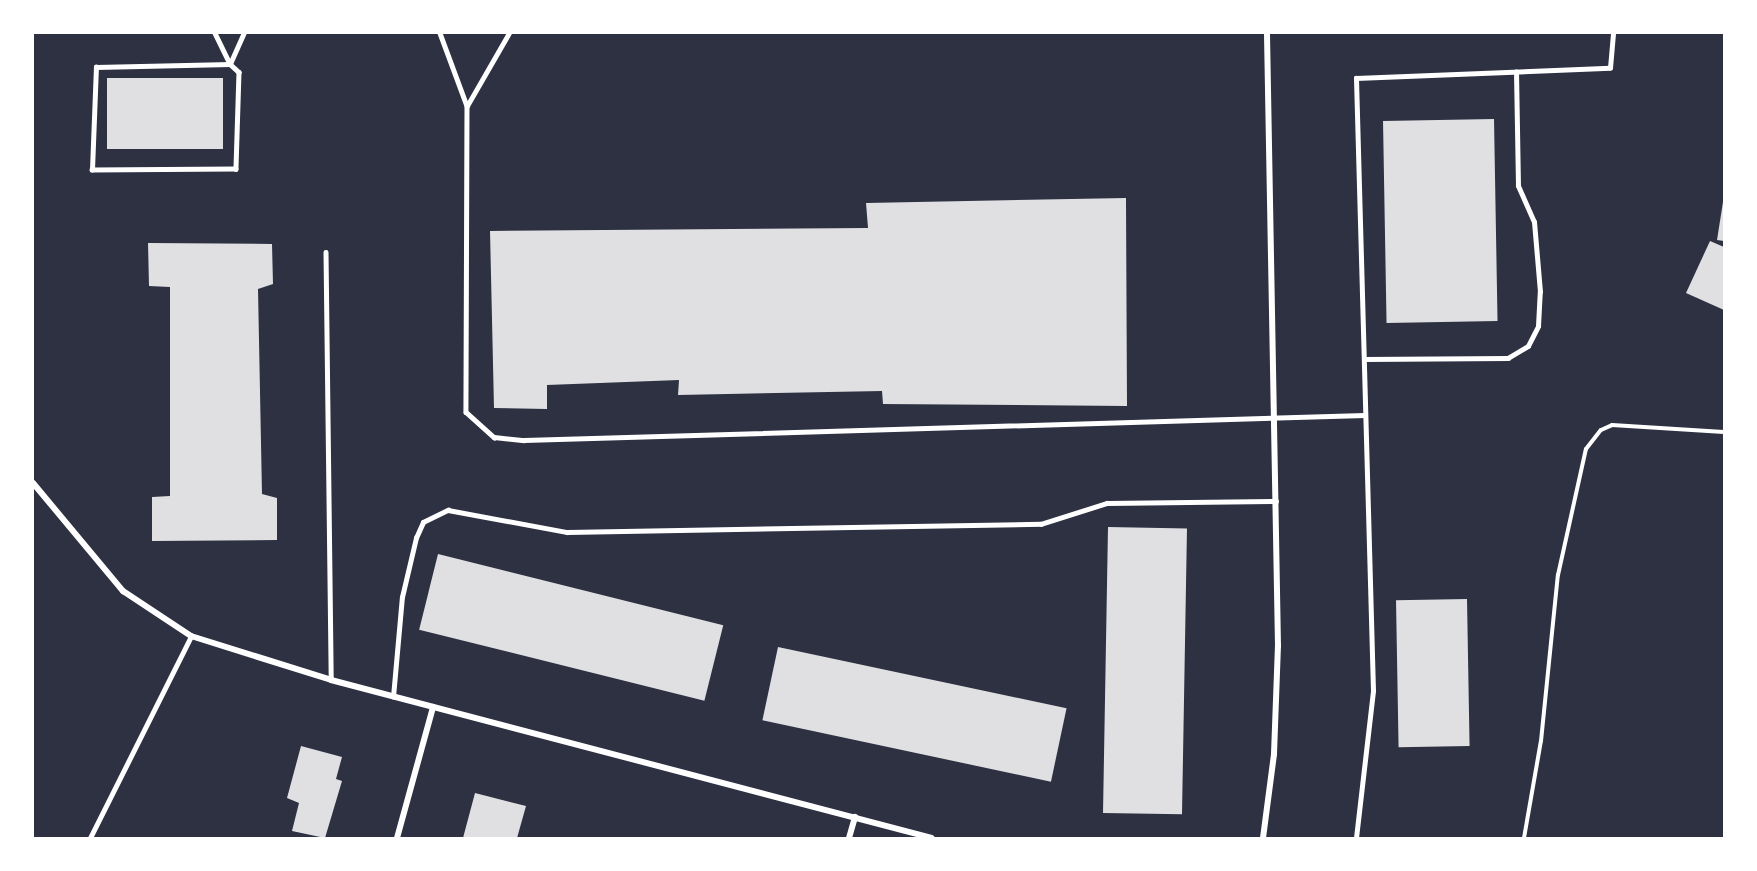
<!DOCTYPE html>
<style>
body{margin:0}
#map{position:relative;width:1757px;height:871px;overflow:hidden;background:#2d3142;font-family:"DejaVu Sans",sans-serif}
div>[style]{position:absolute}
.building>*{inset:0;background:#e0e0e3;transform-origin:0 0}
.path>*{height:4px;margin:-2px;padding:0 2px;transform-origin:2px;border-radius:2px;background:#fff}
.service>*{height:4.5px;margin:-2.25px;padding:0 2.25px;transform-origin:2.25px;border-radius:2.25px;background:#fff}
.minor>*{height:6px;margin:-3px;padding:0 3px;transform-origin:3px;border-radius:3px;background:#fff}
span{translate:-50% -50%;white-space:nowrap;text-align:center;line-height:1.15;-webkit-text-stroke:6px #fff;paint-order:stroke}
.frame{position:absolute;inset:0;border:34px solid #fff;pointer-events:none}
</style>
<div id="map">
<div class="building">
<i style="left:223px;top:78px;width:71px;height:116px;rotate:90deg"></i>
<i style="left:1494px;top:119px;width:202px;height:111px;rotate:89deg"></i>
<i style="clip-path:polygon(1126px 198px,1127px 406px,883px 404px,882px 391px,678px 395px,679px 380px,547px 385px,547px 409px,494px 408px,490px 231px,868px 228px,866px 203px)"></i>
<i style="clip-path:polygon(1723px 202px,1724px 202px,1724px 241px,1717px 240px)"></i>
<i style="clip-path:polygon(1710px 241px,1724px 247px,1724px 310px,1686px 293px)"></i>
<i style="clip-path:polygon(148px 243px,272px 244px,273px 284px,258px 289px,262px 494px,277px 498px,277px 540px,152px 541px,152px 497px,170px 496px,170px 287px,149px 286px)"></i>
<i style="left:1108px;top:527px;width:79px;height:286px;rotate:1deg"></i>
<i style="left:438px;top:554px;width:294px;height:78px;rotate:14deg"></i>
<i style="left:1467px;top:599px;width:147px;height:71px;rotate:89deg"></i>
<i style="left:778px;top:647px;width:295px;height:75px;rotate:12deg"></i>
<i style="clip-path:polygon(301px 746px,342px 757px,336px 779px,342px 781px,325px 838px,292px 831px,299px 803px,287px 798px)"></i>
<i style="clip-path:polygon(475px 793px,526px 806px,517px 838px,463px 838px)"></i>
</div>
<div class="path">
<i style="left:1524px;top:838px;width:98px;rotate:-80.1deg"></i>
<i style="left:1541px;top:741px;width:167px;rotate:-84.2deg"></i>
<i style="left:1558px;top:575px;width:129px;rotate:-77.5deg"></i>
<i style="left:1586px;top:449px;width:24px;rotate:-52deg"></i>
<i style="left:1601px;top:430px;width:12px;rotate:-24deg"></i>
<i style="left:1612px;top:425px;width:112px;rotate:3.6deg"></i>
</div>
<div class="service">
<i style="left:215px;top:33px;width:34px;rotate:64deg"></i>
<i style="left:230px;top:64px;width:34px;rotate:-66deg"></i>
<i style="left:440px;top:33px;width:78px;rotate:69.7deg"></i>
<i style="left:467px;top:106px;width:306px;rotate:90.2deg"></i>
<i style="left:466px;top:412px;width:38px;rotate:42deg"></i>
<i style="left:494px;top:437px;width:30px;rotate:6deg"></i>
<i style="left:524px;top:440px;width:841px;rotate:-1.7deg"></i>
<i style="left:230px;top:64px;width:12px;rotate:42deg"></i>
<i style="left:239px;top:72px;width:97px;rotate:91.8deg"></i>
<i style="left:236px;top:169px;width:144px;rotate:179.6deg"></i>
<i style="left:92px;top:170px;width:103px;rotate:-87.8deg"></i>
<i style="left:96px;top:67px;width:134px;rotate:-1.3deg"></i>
<i style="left:467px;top:106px;width:84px;rotate:-60.1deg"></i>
<i style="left:326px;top:252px;width:428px;rotate:89.3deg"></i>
<i style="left:1364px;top:359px;width:144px;rotate:-0.4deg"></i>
<i style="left:1508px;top:358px;width:23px;rotate:-31deg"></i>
<i style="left:1528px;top:346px;width:22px;rotate:-63deg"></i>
<i style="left:1538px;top:326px;width:34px;rotate:-87deg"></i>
<i style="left:1540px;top:292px;width:70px;rotate:-94.9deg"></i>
<i style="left:1534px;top:222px;width:39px;rotate:-114deg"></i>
<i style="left:1518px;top:186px;width:114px;rotate:-91deg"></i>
<i style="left:393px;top:697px;width:100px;rotate:-84.9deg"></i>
<i style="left:402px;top:597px;width:61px;rotate:-76.7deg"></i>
<i style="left:416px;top:538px;width:17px;rotate:-66deg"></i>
<i style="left:423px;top:522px;width:28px;rotate:-26deg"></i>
<i style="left:448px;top:510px;width:121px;rotate:10.5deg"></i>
<i style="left:567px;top:532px;width:474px;rotate:-1deg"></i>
<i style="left:1041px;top:524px;width:69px;rotate:-17.7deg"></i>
<i style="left:1107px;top:503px;width:169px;rotate:-0.7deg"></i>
<i style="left:90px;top:838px;width:226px;rotate:-63.4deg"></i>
<i style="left:1356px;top:838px;width:148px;rotate:-83.4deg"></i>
<i style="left:1373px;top:691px;width:613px;rotate:-91.59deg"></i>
<i style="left:1356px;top:78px;width:254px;rotate:-2.3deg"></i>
<i style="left:1610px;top:68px;width:35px;rotate:-85deg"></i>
</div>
<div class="minor">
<i style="left:33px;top:483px;width:141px;rotate:50.2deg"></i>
<i style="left:123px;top:591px;width:82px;rotate:33.5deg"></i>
<i style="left:191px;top:636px;width:147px;rotate:17.4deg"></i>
<i style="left:331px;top:680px;width:621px;rotate:14.73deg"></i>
<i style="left:397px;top:838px;width:136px;rotate:-74.6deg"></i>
<i style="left:849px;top:838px;width:22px;rotate:-74deg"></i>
<i style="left:1263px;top:838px;width:85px;rotate:-82.5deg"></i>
<i style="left:1274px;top:754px;width:108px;rotate:-87.9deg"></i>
<i style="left:1278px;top:646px;width:613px;rotate:-91.03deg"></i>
</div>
<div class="frame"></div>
</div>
